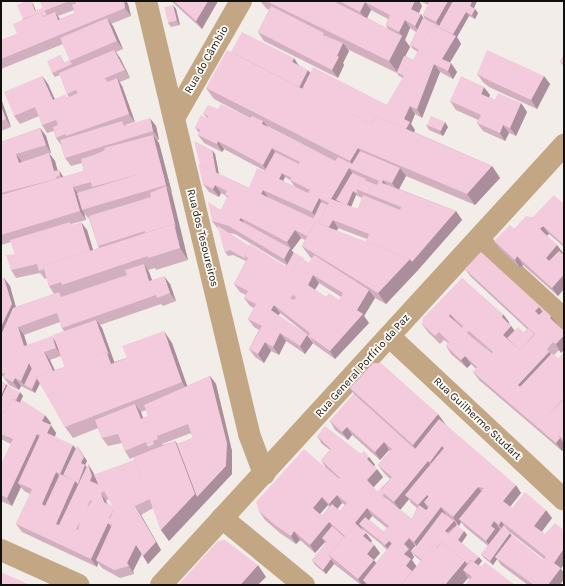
<!DOCTYPE html>
<meta charset="utf-8">
<style>
body{margin:0}
#map{position:relative;width:565px;height:586px;overflow:hidden;background:#f2ede8;font-family:Karla,sans-serif}
div>[style]{position:absolute}
.minor>*{height:22px;margin:-11px;padding:0 11px;transform-origin:11px;border-radius:11px;background:#c3a785}
.wall>*{inset:0;background:#d1afbe}
.shaded-wall>*{inset:0;background:#aa8e9b;transform-origin:0 0}
.building>*{inset:0;background:#f3cbdd;transform-origin:0 0}
span{translate:-50% -50%;white-space:nowrap;text-align:center;line-height:1.15;-webkit-text-stroke:3.5px #fffbf6;paint-order:stroke}
.street-label{font-size:11px;color:#12100f}
.frame{position:absolute;inset:0;border:2px solid #12100f;pointer-events:none}
</style>
<div id="map">
<div class="minor">
<i style="left:146px;top:1px;width:445px;rotate:76.6deg"></i>
<i style="left:249px;top:434px;width:43px;rotate:69.4deg"></i>
<i style="left:174px;top:118px;width:135px;rotate:-60.2deg"></i>
<i style="left:478px;top:240px;width:117px;rotate:42.6deg"></i>
<i style="left:390px;top:337px;width:238px;rotate:43.1deg"></i>
<i style="left:222px;top:518px;width:106px;rotate:39.3deg"></i>
<i style="left:1px;top:550px;width:85px;rotate:24.2deg"></i>
<i style="left:161px;top:585px;width:597px;rotate:-47.51deg"></i>
</div>
<div class="wall">
<i style="clip-path:polygon(evenodd,40px 1px,79px 1px,76px 2px,76px 3px,81px 1px,126px 1px,128px 4px,131px 16px,111px 24px,113px 26px,123px 49px,116px 52px,120px 58px,130px 78px,120px 82px,122px 86px,135px 122px,125px 125px,156px 126px,159px 140px,157px 140px,159px 143px,172px 193px,171px 193px,188px 260px,156px 270px,155px 268px,148px 270px,149px 272px,152px 280px,170px 284px,176px 301px,163px 306px,161px 304px,100px 325px,102px 328px,114px 362px,172px 343px,187px 386px,210px 376px,216px 384px,232px 451px,232px 474px,169px 541px,161px 530px,153px 508px,141px 515px,161px 550px,148px 564px,142px 554px,133px 571px,134px 574px,120px 578px,102px 568px,98px 563px,97px 567px,22px 532px,16px 524px,30px 494px,24px 491px,21px 487px,12px 506px,1px 501px,1px 465px,11px 444px,1px 439px,1px 381px,6px 384px,8px 386px,23px 396px,20px 402px,51px 423px,50px 425px,56px 433px,55px 437px,76px 449px,80px 450px,87px 461px,85px 465px,86px 467px,93px 472px,94px 475px,135px 460px,134px 457px,130px 459px,125px 451px,122px 443px,108px 446px,102px 438px,98px 428px,73px 438px,65px 427px,40px 383px,35px 393px,21px 386px,19px 390px,9px 385px,1px 374px,1px 277px,10px 286px,16px 307px,54px 294px,49px 286px,47px 278px,45px 279px,40px 273px,16px 278px,11px 270px,15px 254px,11px 242px,1px 245px,1px 142px,40px 128px,46px 136px,51px 153px,49px 154px,55px 161px,57px 170px,63px 177px,84px 171px,82px 163px,71px 166px,65px 158px,61px 145px,56px 138px,54px 131px,47px 133px,42px 125px,39px 116px,20px 124px,14px 116px,42px 76px,48px 84px,55px 99px,69px 97px,67px 94px,60px 75px,55px 77px,52px 73px,60px 55px,64px 63px,70px 60px,63px 44px,1px 69px,1px 40px,17px 34px,23px 19px,33px 4px,36px 11px,43px 8px,40px 1px,74px 10px,75px 13px,60px 19px,58px 16px,74px 10px,40px 1px,84px 213px,88px 218px,89px 218px,98px 246px,99px 248px,93px 250px,87px 230px,72px 225px,71px 224px,86px 220px,84px 213px,40px 1px,60px 322px,62px 328px,64px 331px,55px 341px,27px 345px,24px 335px,60px 322px,40px 1px,61px 356px,65px 367px,55px 370px,50px 360px,61px 356px,40px 1px,146px 410px,148px 416px,143px 418px,141px 412px,146px 410px,40px 1px,191px 433px,193px 438px,177px 444px,175px 441px,163px 445px,162px 444px,191px 433px,40px 1px,95px 475px,99px 485px,98px 484px,95px 475px,40px 1px,109px 499px,113px 507px,108px 504px,106px 501px,109px 499px)"></i>
<i style="clip-path:polygon(171px 1px,218px 1px,202px 29px)"></i>
<i style="clip-path:polygon(evenodd,260px 1px,419px 1px,422px 6px,419px 13px,421px 14px,423px 18px,425px 19px,423px 15px,428px 5px,420px 1px,477px 1px,474px 8px,475px 9px,478px 13px,475px 19px,469px 16px,457px 37px,461px 44px,450px 63px,451px 63px,457px 72px,453px 79px,440px 72px,422px 118px,415px 114px,411px 124px,415px 130px,414px 132px,492px 166px,500px 178px,475px 205px,406px 176px,399px 189px,456px 211px,462px 220px,418px 270px,386px 304px,375px 298px,364px 316px,369px 323px,335px 359px,314px 344px,309px 336px,280px 313px,278px 315px,307px 335px,313px 343px,305px 354px,286px 341px,279px 355px,271px 351px,264px 363px,255px 357px,249px 349px,259px 330px,254px 327px,248px 319px,254px 308px,250px 306px,244px 298px,246px 295px,240px 292px,234px 284px,246px 261px,233px 255px,228px 256px,225px 252px,219px 230px,212px 221px,221px 210px,227px 198px,226px 196px,221px 193px,219px 197px,209px 192px,203px 184px,200px 165px,215px 154px,219px 174px,249px 188px,265px 171px,224px 149px,222px 152px,204px 143px,198px 135px,199px 133px,195px 127px,207px 118px,203px 113px,218px 109px,250px 118px,214px 99px,206px 88px,231px 52px,299px 65px,310px 73px,387px 105px,403px 78px,399px 76px,397px 73px,347px 49px,349px 51px,343px 63px,344px 65px,338px 78px,264px 41px,258px 32px,269px 10px,266px 8px,260px 1px,371px 10px,388px 19px,386px 25px,388px 29px,367px 18px,371px 10px,260px 1px,410px 28px,416px 32px,410px 45px,413px 49px,418px 52px,413px 60px,405px 56px,410px 47px,405px 40px,410px 28px,260px 1px,267px 126px,336px 161px,267px 127px,267px 126px,260px 1px,285px 177px,290px 180px,295px 187px,283px 181px,285px 177px,260px 1px,356px 195px,362px 198px,358px 209px,351px 207px,356px 195px,260px 1px,338px 228px,367px 239px,366px 242px,337px 231px,338px 228px,260px 1px,229px 233px,235px 234px,286px 265px,286px 267px,249px 246px,229px 233px,260px 1px,301px 238px,305px 240px,302px 246px,310px 257px,312px 259px,309px 263px,293px 253px,292px 250px,301px 238px,260px 1px,319px 283px,341px 297px,339px 300px,326px 297px,315px 290px,319px 283px)"></i>
<i style="clip-path:polygon(173px 5px,176px 9px,180px 25px,171px 27px,168px 23px)"></i>
<i style="clip-path:polygon(564px 54px,564px 66px,560px 62px)"></i>
<i style="clip-path:polygon(477px 74px,544px 76px,550px 84px,537px 109px,489px 87px,483px 82px)"></i>
<i style="clip-path:polygon(490px 95px,489px 97px,495px 100px,521px 103px,527px 112px,516px 136px,509px 133px,505px 141px,483px 131px,477px 123px,478px 120px,456px 110px,450px 101px)"></i>
<i style="clip-path:polygon(1px 98px,11px 127px,1px 131px)"></i>
<i style="clip-path:polygon(426px 125px,448px 127px,443px 136px,429px 130px)"></i>
<i style="clip-path:polygon(564px 204px,564px 247px,549px 234px,547px 236px,557px 245px,563px 253px,562px 253px,564px 255px,564px 289px,558px 296px,523px 265px,520px 268px,500px 249px,494px 241px,533px 217px)"></i>
<i style="clip-path:polygon(evenodd,481px 252px,557px 324px,561px 353px,559px 350px,554px 355px,558px 359px,564px 353px,564px 448px,562px 451px,479px 380px,473px 372px,476px 369px,471px 364px,467px 368px,451px 354px,446px 346px,448px 343px,444px 340px,440px 344px,428px 332px,422px 324px,462px 278px,509px 322px,509px 323px,514px 330px,524px 333px,527px 329px,471px 277px,465px 269px,481px 252px,475px 339px,491px 353px,491px 354px,475px 339px)"></i>
<i style="clip-path:polygon(evenodd,350px 388px,446px 425px,521px 493px,510px 507px,512px 508px,552px 518px,542px 531px,561px 569px,564px 573px,564px 579px,560px 585px,528px 585px,501px 565px,497px 559px,493px 565px,484px 558px,481px 554px,488px 546px,465px 527px,461px 522px,459px 526px,455px 522px,457px 525px,449px 534px,464px 531px,467px 535px,461px 543px,482px 561px,478px 565px,515px 585px,469px 585px,467px 583px,470px 579px,468px 578px,462px 585px,366px 585px,366px 584px,361px 585px,334px 564px,326px 574px,315px 565px,312px 560px,326px 543px,325px 542px,315px 553px,300px 540px,296px 544px,280px 533px,265px 520px,259px 511px,339px 479px,326px 468px,321px 460px,330px 450px,322px 444px,317px 436px,361px 454px,369px 457px,375px 465px,374px 466px,383px 477px,373px 487px,377px 492px,384px 486px,390px 479px,384px 473px,378px 465px,390px 451px,389px 450px,380px 460px,352px 435px,348px 440px,335px 430px,330px 421px,354px 394px,350px 388px,386px 499px,387px 499px,400px 510px,409px 499px,411px 503px,417px 508px,412px 519px,386px 499px,350px 388px,342px 503px,345px 505px,340px 511px,337px 509px,342px 503px,350px 388px,328px 505px,329px 507px,322px 516px,320px 514px,328px 505px,350px 388px,372px 516px,387px 528px,384px 532px,369px 520px,372px 516px,350px 388px,362px 529px,381px 544px,387px 550px,376px 563px,374px 560px,380px 553px,374px 545px,371px 542px,372px 541px,362px 529px,350px 388px,507px 530px,544px 559px,543px 560px,512px 536px,507px 530px,350px 388px,415px 546px,416px 547px,412px 552px,415px 556px,421px 561px,416px 567px,412px 560px,414px 557px,411px 551px,415px 546px)"></i>
</div>
<div class="shaded-wall">
<i style="clip-path:polygon(31px 1px,33px 4px,38px 16px,35px 11px)"></i>
<i style="clip-path:polygon(124px 1px,126px 1px,128px 4px,131px 16px,125px 8px)"></i>
<i style="clip-path:polygon(208px 1px,218px 1px,202px 29px,196px 21px)"></i>
<i style="clip-path:polygon(415px 1px,419px 1px,422px 6px,417px 17px,411px 9px)"></i>
<i style="clip-path:polygon(448px 1px,455px 1px,442px 30px,436px 22px)"></i>
<i style="clip-path:polygon(472px 1px,477px 1px,473px 10px,470px 6px)"></i>
<i style="clip-path:polygon(365px 2px,371px 10px,366px 20px,360px 12px)"></i>
<i style="clip-path:polygon(173px 5px,176px 9px,180px 25px,177px 21px)"></i>
<i style="clip-path:polygon(475px 9px,478px 13px,475px 19px,472px 15px)"></i>
<i style="clip-path:polygon(55px 12px,60px 20px,58px 20px)"></i>
<i style="clip-path:polygon(466px 12px,469px 16px,457px 37px,461px 44px,447px 67px,442px 59px,452px 36px)"></i>
<i style="clip-path:polygon(421px 14px,426px 22px,420px 34px,415px 26px)"></i>
<i style="clip-path:polygon(107px 18px,113px 26px,123px 49px,117px 41px)"></i>
<i style="clip-path:polygon(405px 20px,410px 28px,405px 40px,410px 47px,397px 72px,389px 61px,402px 36px,399px 32px)"></i>
<i style="clip-path:polygon(343px 43px,349px 51px,343px 63px,344px 65px,338px 78px,332px 70px,337px 56px)"></i>
<i style="clip-path:polygon(114px 50px,120px 58px,130px 78px,125px 70px)"></i>
<i style="clip-path:polygon(294px 58px,299px 66px,292px 62px)"></i>
<i style="clip-path:polygon(451px 63px,457px 72px,453px 79px,448px 71px)"></i>
<i style="clip-path:polygon(434px 64px,440px 72px,422px 118px,417px 109px)"></i>
<i style="clip-path:polygon(308px 70px,314px 78px,306px 93px,299px 89px)"></i>
<i style="clip-path:polygon(42px 76px,48px 84px,58px 108px,53px 100px)"></i>
<i style="clip-path:polygon(544px 76px,550px 84px,537px 109px,531px 100px)"></i>
<i style="clip-path:polygon(117px 78px,122px 86px,135px 122px,129px 114px)"></i>
<i style="clip-path:polygon(484px 87px,490px 95px,487px 102px,481px 94px)"></i>
<i style="clip-path:polygon(1px 98px,1px 99px,11px 127px,6px 119px,1px 106px)"></i>
<i style="clip-path:polygon(521px 103px,527px 112px,516px 136px,510px 128px)"></i>
<i style="clip-path:polygon(410px 106px,415px 114px,411px 124px,415px 130px,411px 139px,406px 131px,404px 119px)"></i>
<i style="clip-path:polygon(150px 118px,156px 126px,159px 140px,153px 131px)"></i>
<i style="clip-path:polygon(263px 121px,269px 129px,262px 124px)"></i>
<i style="clip-path:polygon(445px 122px,448px 127px,443px 136px,440px 132px)"></i>
<i style="clip-path:polygon(503px 125px,509px 133px,505px 141px,500px 133px)"></i>
<i style="clip-path:polygon(40px 128px,46px 136px,51px 153px,46px 145px)"></i>
<i style="clip-path:polygon(153px 135px,159px 143px,172px 193px,166px 185px)"></i>
<i style="clip-path:polygon(218px 141px,224px 149px,222px 152px,217px 144px)"></i>
<i style="clip-path:polygon(272px 148px,278px 156px,268px 173px,263px 165px)"></i>
<i style="clip-path:polygon(358px 148px,366px 159px,358px 172px,350px 161px)"></i>
<i style="clip-path:polygon(212px 150px,215px 154px,220px 180px,217px 176px)"></i>
<i style="clip-path:polygon(49px 153px,55px 161px,59px 175px,54px 171px)"></i>
<i style="clip-path:polygon(16px 154px,22px 162px,19px 163px)"></i>
<i style="clip-path:polygon(492px 166px,500px 178px,475px 205px,467px 194px)"></i>
<i style="clip-path:polygon(349px 168px,355px 177px,339px 204px,331px 199px)"></i>
<i style="clip-path:polygon(400px 168px,406px 176px,398px 191px,392px 183px)"></i>
<i style="clip-path:polygon(59px 170px,64px 178px,66px 183px,60px 175px)"></i>
<i style="clip-path:polygon(282px 173px,285px 177px,281px 185px,278px 181px)"></i>
<i style="clip-path:polygon(383px 180px,389px 188px,382px 183px)"></i>
<i style="clip-path:polygon(215px 185px,221px 193px,219px 197px,213px 189px)"></i>
<i style="clip-path:polygon(166px 186px,172px 194px,188px 260px,180px 248px,174px 224px)"></i>
<i style="clip-path:polygon(73px 187px,79px 195px,82px 210px,84px 213px,86px 220px,80px 211px)"></i>
<i style="clip-path:polygon(263px 190px,269px 199px,261px 194px)"></i>
<i style="clip-path:polygon(353px 191px,356px 195px,349px 212px,346px 207px)"></i>
<i style="clip-path:polygon(319px 198px,324px 206px,318px 220px,312px 212px)"></i>
<i style="clip-path:polygon(456px 211px,462px 220px,418px 270px,386px 304px,378px 293px)"></i>
<i style="clip-path:polygon(241px 218px,246px 226px,239px 220px)"></i>
<i style="clip-path:polygon(333px 220px,338px 228px,333px 238px,327px 229px)"></i>
<i style="clip-path:polygon(81px 222px,87px 230px,97px 263px,91px 254px)"></i>
<i style="left:543px;top:226px;width:10px;height:4px;rotate:53deg"></i>
<i style="clip-path:polygon(295px 230px,301px 238px,292px 250px,287px 242px)"></i>
<i style="clip-path:polygon(557px 245px,563px 253px,552px 265px,546px 258px)"></i>
<i style="clip-path:polygon(290px 248px,296px 256px,290px 268px,284px 259px)"></i>
<i style="clip-path:polygon(517px 256px,523px 265px,520px 268px,515px 260px)"></i>
<i style="clip-path:polygon(144px 264px,149px 272px,155px 289px,149px 281px)"></i>
<i style="clip-path:polygon(313px 275px,319px 283px,313px 293px,308px 285px)"></i>
<i style="clip-path:polygon(564px 275px,564px 289px,558px 296px,552px 288px)"></i>
<i style="clip-path:polygon(164px 276px,170px 284px,176px 301px,170px 293px)"></i>
<i style="clip-path:polygon(4px 278px,10px 286px,17px 312px,1px 348px,1px 327px)"></i>
<i style="clip-path:polygon(369px 290px,375px 298px,364px 316px,369px 323px,335px 359px,330px 351px)"></i>
<i style="clip-path:polygon(274px 305px,280px 313px,277px 318px,271px 310px)"></i>
<i style="clip-path:polygon(539px 307px,544px 315px,541px 319px,535px 311px)"></i>
<i style="clip-path:polygon(450px 314px,456px 322px,449px 316px)"></i>
<i style="clip-path:polygon(503px 314px,509px 322px,507px 325px,502px 317px)"></i>
<i style="clip-path:polygon(551px 316px,557px 324px,556px 326px,550px 318px)"></i>
<i style="clip-path:polygon(96px 320px,102px 328px,119px 375px,111px 364px)"></i>
<i style="clip-path:polygon(511px 326px,517px 334px,510px 342px,503px 335px)"></i>
<i style="clip-path:polygon(18px 327px,24px 335px,30px 354px,24px 346px)"></i>
<i style="clip-path:polygon(164px 331px,172px 343px,190px 394px,182px 382px)"></i>
<i style="clip-path:polygon(280px 333px,286px 341px,279px 355px,273px 347px)"></i>
<i style="clip-path:polygon(307px 335px,313px 343px,305px 354px,300px 346px)"></i>
<i style="clip-path:polygon(564px 335px,564px 350px,561px 353px,556px 344px)"></i>
<i style="clip-path:polygon(52px 336px,57px 344px,62px 356px,56px 348px)"></i>
<i style="clip-path:polygon(265px 342px,271px 351px,264px 363px,258px 354px)"></i>
<i style="clip-path:polygon(44px 352px,50px 360px,60px 383px,55px 375px)"></i>
<i style="left:549px;top:352px;width:10px;height:45px;rotate:53deg"></i>
<i style="clip-path:polygon(465px 356px,471px 364px,467px 368px,461px 360px)"></i>
<i style="clip-path:polygon(29px 363px,40px 383px,35px 393px,32px 389px,24px 385px,21px 381px)"></i>
<i style="clip-path:polygon(210px 376px,216px 384px,232px 451px,232px 474px,169px 541px,161px 530px,175px 441px,183px 452px,199px 495px)"></i>
<i style="clip-path:polygon(15px 378px,21px 386px,19px 390px,13px 382px)"></i>
<i style="clip-path:polygon(6px 384px,9px 388px,1px 406px,1px 396px)"></i>
<i style="clip-path:polygon(20px 392px,23px 396px,11px 422px,8px 417px)"></i>
<i style="clip-path:polygon(135px 404px,141px 412px,146px 427px,141px 419px)"></i>
<i style="clip-path:polygon(438px 414px,446px 425px,421px 457px,413px 445px)"></i>
<i style="clip-path:polygon(45px 415px,51px 423px,48px 429px,42px 421px)"></i>
<i style="clip-path:polygon(51px 425px,56px 433px,53px 441px,47px 433px)"></i>
<i style="clip-path:polygon(347px 427px,352px 435px,348px 440px,342px 432px)"></i>
<i style="clip-path:polygon(37px 434px,42px 442px,18px 483px,21px 487px,12px 506px,7px 498px)"></i>
<i style="clip-path:polygon(560px 438px,564px 444px,564px 448px,562px 451px,556px 443px)"></i>
<i style="clip-path:polygon(384px 442px,389px 450px,380px 460px,375px 452px)"></i>
<i style="clip-path:polygon(73px 445px,79px 453px,66px 479px,60px 474px)"></i>
<i style="clip-path:polygon(77px 446px,87px 461px,85px 465px,88px 469px,62px 532px,56px 524px,75px 481px,81px 463px)"></i>
<i style="clip-path:polygon(442px 446px,448px 454px,435px 470px,430px 462px)"></i>
<i style="clip-path:polygon(369px 457px,375px 465px,372px 468px,367px 459px)"></i>
<i style="clip-path:polygon(428px 461px,433px 469px,405px 495px,409px 499px,400px 510px,394px 502px)"></i>
<i style="clip-path:polygon(88px 464px,93px 472px,98px 484px,90px 481px)"></i>
<i style="clip-path:polygon(377px 469px,383px 477px,372px 489px,367px 480px)"></i>
<i style="clip-path:polygon(56px 472px,62px 480px,47px 512px,42px 504px)"></i>
<i style="clip-path:polygon(516px 485px,521px 493px,508px 509px,503px 501px)"></i>
<i style="clip-path:polygon(478px 487px,484px 495px,459px 519px,461px 522px,459px 526px,453px 517px)"></i>
<i style="clip-path:polygon(101px 493px,106px 501px,110px 510px,104px 502px)"></i>
<i style="clip-path:polygon(337px 495px,342px 503px,335px 512px,329px 504px)"></i>
<i style="clip-path:polygon(427px 495px,432px 503px,424px 502px,428px 508px,424px 513px,418px 505px)"></i>
<i style="clip-path:polygon(322px 497px,328px 505px,318px 516px,313px 508px)"></i>
<i style="clip-path:polygon(135px 506px,141px 515px,161px 550px,148px 564px,143px 556px)"></i>
<i style="clip-path:polygon(441px 507px,446px 515px,420px 550px,414px 542px)"></i>
<i style="clip-path:polygon(367px 508px,372px 516px,363px 528px,359px 524px,362px 529px,360px 531px,355px 523px)"></i>
<i style="clip-path:polygon(546px 510px,552px 518px,540px 534px,534px 526px)"></i>
<i style="left:454px;top:521px;width:5px;height:13px;rotate:53deg"></i>
<i style="clip-path:polygon(494px 521px,500px 529px,498px 533px,501px 537px,492px 549px,486px 541px,491px 526px)"></i>
<i style="clip-path:polygon(501px 521px,507px 530px,505px 533px,499px 525px)"></i>
<i style="clip-path:polygon(329px 522px,335px 530px,322px 538px,325px 542px,315px 553px,310px 545px)"></i>
<i style="clip-path:polygon(108px 523px,114px 531px,96px 560px,98px 563px,97px 567px,91px 559px)"></i>
<i style="clip-path:polygon(294px 531px,300px 540px,296px 544px,291px 536px)"></i>
<i style="clip-path:polygon(464px 531px,467px 535px,461px 544px,458px 540px)"></i>
<i style="left:366px;top:533px;width:10px;height:4px;rotate:53deg"></i>
<i style="clip-path:polygon(510px 533px,513px 538px,495px 557px,497px 559px,493px 565px,490px 561px)"></i>
<i style="clip-path:polygon(409px 538px,415px 546px,411px 551px,414px 557px,412px 560px,417px 567px,413px 572px,406px 566px,404px 554px,404px 544px)"></i>
<i style="clip-path:polygon(389px 541px,395px 549px,391px 553px,385px 545px)"></i>
<i style="clip-path:polygon(136px 545px,142px 553px,133px 571px,134px 574px,127px 563px)"></i>
<i style="clip-path:polygon(374px 545px,380px 553px,374px 560px,379px 568px,363px 580px,366px 584px,362px 585px,358px 579px,367px 554px)"></i>
<i style="clip-path:polygon(564px 548px,564px 564px,561px 569px,564px 573px,564px 579px,560px 585px,548px 585px,554px 563px)"></i>
<i style="clip-path:polygon(479px 557px,482px 561px,470px 576px,463px 570px,468px 578px,462px 585px,445px 585px,465px 561px)"></i>
<i style="clip-path:polygon(331px 559px,334px 564px,326px 574px,323px 570px)"></i>
<i style="clip-path:polygon(258px 565px,266px 577px,258px 585px,240px 585px)"></i>
</div>
<div class="building">
<i style="clip-path:polygon(26px 1px,31px 1px,35px 11px,43px 8px,47px 15px,43px 16px,41px 12px,23px 19px,17px 5px)"></i>
<i style="clip-path:polygon(40px 1px,69px 1px,44px 11px)"></i>
<i style="clip-path:polygon(81px 1px,124px 1px,125px 8px,1px 59px,1px 40px,17px 34px,13px 24px,41px 12px,43px 17px,55px 12px,58px 20px,75px 13px,72px 5px)"></i>
<i style="clip-path:polygon(174px 1px,208px 1px,196px 21px)"></i>
<i style="clip-path:polygon(266px 1px,333px 1px,402px 36px,389px 61px)"></i>
<i style="clip-path:polygon(339px 1px,415px 1px,411px 9px,421px 14px,415px 26px,405px 20px,399px 32px,386px 25px,390px 15px,365px 2px,360px 12px)"></i>
<i style="clip-path:polygon(428px 1px,448px 1px,436px 22px,423px 15px,429px 2px)"></i>
<i style="clip-path:polygon(453px 1px,472px 1px,470px 6px,475px 9px,472px 15px,466px 12px,453px 34px,433px 25px,419px 50px,410px 45px,423px 18px,439px 26px)"></i>
<i style="left:173px;top:5px;width:16px;height:9px;rotate:76deg"></i>
<i style="clip-path:polygon(271px 6px,324px 33px,323px 35px,343px 43px,337px 56px,339px 57px,332px 70px,258px 32px)"></i>
<i style="left:107px;top:18px;width:25px;height:51px;rotate:67deg"></i>
<i style="clip-path:polygon(433px 25px,456px 36px,442px 59px,451px 63px,448px 71px,434px 64px,417px 109px,410px 106px,404px 119px,410px 122px,406px 129px,376px 116px,371px 124px,302px 89px,313px 67px,387px 105px)"></i>
<i style="clip-path:polygon(242px 32px,294px 58px,292px 62px,308px 70px,299px 87px,231px 52px)"></i>
<i style="clip-path:polygon(114px 50px,125px 70px,105px 78px,107px 82px,117px 78px,129px 114px,66px 136px,65px 134px,56px 138px,53px 127px,58px 125px,56px 120px,42px 125px,35px 107px,14px 116px,4px 92px,42px 76px,53px 100px,66px 94px,67px 98px,78px 93px,76px 90px,67px 94px,59px 73px)"></i>
<i style="clip-path:polygon(227px 50px,371px 124px,376px 116px,492px 166px,467px 194px,358px 148px,350px 161px,206px 88px)"></i>
<i style="clip-path:polygon(487px 50px,544px 76px,531px 100px,484px 78px,477px 74px)"></i>
<i style="clip-path:polygon(564px 54px,564px 64px,560px 62px)"></i>
<i style="clip-path:polygon(60px 55px,63px 63px,71px 60px,70px 61px,72px 64px,52px 73px,47px 61px)"></i>
<i style="left:404px;top:56px;width:10px;height:18px;rotate:24deg"></i>
<i style="clip-path:polygon(461px 76px,484px 87px,481px 94px,495px 100px,498px 93px,521px 103px,510px 128px,503px 125px,500px 133px,477px 123px,481px 115px,450px 101px)"></i>
<i style="clip-path:polygon(evenodd,221px 104px,250px 118px,252px 116px,263px 121px,262px 124px,335px 161px,338px 157px,352px 164px,360px 151px,400px 168px,392px 183px,383px 180px,382px 183px,456px 211px,412px 262px,410px 259px,366px 242px,369px 234px,333px 220px,329px 227px,315px 222px,307px 236px,295px 230px,287px 242px,241px 218px,239px 220px,290px 248px,284px 259px,229px 226px,212px 221px,208px 202px,221px 210px,228px 196px,225px 195px,227px 191px,215px 185px,213px 189px,203px 184px,198px 164px,249px 188px,257px 168px,308px 193px,310px 190px,290px 180px,300px 162px,272px 148px,263px 165px,218px 141px,217px 144px,198px 135px,200px 130px,195px 127px,201px 115px,207px 118px,208px 116px,203px 113px,208px 105px,218px 109px,221px 104px,349px 168px,379px 181px,377px 185px,362px 179px,356px 189px,401px 207px,400px 210px,363px 195px,358px 209px,331px 199px,349px 168px,221px 104px,263px 190px,312px 212px,319px 198px,329px 203px,319px 221px,261px 194px,263px 190px)"></i>
<i style="clip-path:polygon(1px 106px,6px 119px,1px 121px)"></i>
<i style="left:431px;top:116px;width:15px;height:10px;rotate:23deg"></i>
<i style="clip-path:polygon(150px 118px,153px 131px,65px 158px,60px 140px,122px 121px,124px 126px)"></i>
<i style="clip-path:polygon(40px 128px,46px 145px,16px 154px,19px 163px,49px 153px,54px 171px,59px 170px,60px 175px,56px 177px,56px 179px,1px 193px,1px 142px)"></i>
<i style="clip-path:polygon(153px 135px,166px 185px,82px 210px,77px 193px,143px 173px,92px 187px,91px 182px,73px 187px,80px 211px,1px 235px,1px 195px,84px 171px,81px 159px,94px 155px,105px 150px,104px 148px)"></i>
<i style="clip-path:polygon(194px 141px,212px 150px,216px 173px,200px 165px)"></i>
<i style="clip-path:polygon(275px 152px,299px 164px,292px 178px,282px 173px,279px 179px,264px 172px)"></i>
<i style="clip-path:polygon(352px 173px,366px 179px,365px 180px,362px 179px,356px 189px,358px 193px,353px 191px,347px 205px,336px 200px)"></i>
<i style="clip-path:polygon(166px 186px,176px 228px,174px 224px,145px 233px,145px 231px,98px 246px,89px 216px,151px 197px,150px 193px)"></i>
<i style="clip-path:polygon(554px 195px,564px 204px,564px 243px,563px 244px,543px 226px,540px 229px,557px 245px,546px 258px,564px 274px,552px 288px,517px 256px,515px 260px,494px 241px,510px 225px,514px 229px,526px 216px,533px 217px)"></i>
<i style="clip-path:polygon(321px 202px,328px 205px,319px 221px,313px 219px)"></i>
<i style="clip-path:polygon(70px 222px,71px 225px,81px 222px,90px 251px,43px 266px,44px 269px,39px 271px,37px 264px,11px 270px,6px 255px,15px 254px,10px 240px)"></i>
<i style="clip-path:polygon(315px 222px,410px 259px,378px 293px,302px 246px)"></i>
<i style="clip-path:polygon(174px 224px,180px 248px,148px 258px,148px 256px,62px 285px,61px 282px,49px 286px,43px 266px)"></i>
<i style="clip-path:polygon(217px 225px,249px 246px,244px 255px,246px 259px,230px 250px,225px 252px)"></i>
<i style="clip-path:polygon(evenodd,250px 244px,293px 271px,300px 257px,309px 263px,314px 255px,369px 290px,357px 310px,363px 314px,330px 351px,309px 336px,310px 333px,274px 305px,271px 310px,307px 335px,300px 346px,280px 333px,273px 347px,265px 342px,258px 354px,249px 349px,262px 326px,248px 319px,256px 304px,244px 298px,248px 291px,234px 284px,248px 258px,244px 255px,250px 244px,313px 275px,343px 293px,339px 300px,329px 293px,326px 297px,308px 285px,313px 275px,250px 244px,293px 295px,296px 297px,294px 300px,290px 298px,293px 295px)"></i>
<i style="clip-path:polygon(559px 251px,564px 255px,564px 274px,549px 261px)"></i>
<i style="clip-path:polygon(294px 252px,304px 258px,304px 259px,300px 257px,293px 271px,286px 267px)"></i>
<i style="clip-path:polygon(evenodd,481px 252px,551px 316px,550px 318px,564px 331px,564px 335px,556px 344px,553px 342px,547px 349px,549px 352px,518px 385px,520px 387px,552px 353px,558px 359px,564px 353px,564px 398px,547px 416px,564px 399px,564px 428px,558px 435px,560px 438px,556px 443px,473px 372px,477px 367px,465px 356px,461px 360px,446px 346px,449px 342px,439px 332px,435px 336px,422px 324px,423px 318px,462px 278px,503px 314px,502px 317px,511px 326px,503px 335px,520px 350px,535px 334px,465px 269px,481px 252px,539px 307px,543px 311px,539px 315px,535px 311px,539px 307px,481px 252px,450px 314px,463px 326px,462px 328px,449px 316px,450px 314px,481px 252px,469px 331px,493px 352px,491px 354px,467px 333px,469px 331px)"></i>
<i style="clip-path:polygon(144px 264px,149px 281px,164px 276px,170px 293px,157px 298px,156px 295px,62px 328px,57px 313px,18px 327px,24px 346px,52px 336px,56px 348px,44px 352px,53px 371px,36px 377px,29px 363px,21px 381px,15px 378px,13px 382px,3px 377px,5px 374px,1px 372px,1px 335px,13px 308px,59px 292px,61px 297px,127px 275px,125px 270px)"></i>
<i style="clip-path:polygon(1px 277px,4px 278px,12px 304px,1px 327px)"></i>
<i style="clip-path:polygon(96px 320px,109px 355px,106px 352px,65px 367px,53px 335px)"></i>
<i style="clip-path:polygon(518px 327px,524px 333px,528px 328px,534px 334px,520px 350px,507px 338px)"></i>
<i style="clip-path:polygon(164px 331px,182px 382px,65px 427px,36px 377px,106px 352px,111px 364px,127px 358px,122px 346px)"></i>
<i style="clip-path:polygon(373px 363px,381px 363px,438px 414px,413px 445px,350px 388px)"></i>
<i style="clip-path:polygon(32px 368px,37px 378px,32px 389px,24px 385px)"></i>
<i style="clip-path:polygon(210px 376px,227px 443px,226px 466px,197px 497px,177px 444px,193px 438px,188px 424px,157px 436px,158px 439px,153px 441px,154px 444px,148px 447px,146px 442px,125px 451px,118px 434px,102px 438px,95px 420px,135px 404px,141px 419px,148px 416px,144px 405px)"></i>
<i style="clip-path:polygon(1px 381px,6px 384px,1px 396px)"></i>
<i style="clip-path:polygon(7px 386px,20px 392px,16px 400px,12px 399px,5px 413px,1px 412px,1px 399px)"></i>
<i style="clip-path:polygon(evenodd,354px 394px,415px 449px,439px 419px,516px 485px,503px 501px,512px 508px,525px 492px,546px 510px,534px 526px,545px 534px,555px 523px,564px 530px,564px 548px,554px 563px,561px 568px,548px 585px,534px 585px,495px 557px,512px 535px,543px 560px,546px 557px,501px 521px,499px 525px,494px 521px,491px 526px,495px 529px,486px 541px,459px 519px,484px 488px,478px 487px,453px 517px,441px 507px,414px 542px,409px 538px,404px 544px,409px 549px,404px 554px,411px 559px,406px 566px,412px 571px,401px 585px,369px 585px,363px 580px,392px 543px,389px 541px,385px 545px,378px 539px,389px 526px,367px 508px,355px 523px,366px 533px,363px 536px,374px 545px,367px 554px,374px 560px,358px 579px,329px 555px,345px 536px,329px 522px,310px 545px,294px 531px,291px 536px,275px 525px,259px 511px,256px 502px,304px 449px,339px 479px,340px 478px,321px 460px,331px 449px,317px 436px,325px 426px,361px 454px,364px 451px,369px 457px,367px 459px,377px 469px,367px 480px,379px 493px,412px 519px,419px 505px,426px 510px,429px 507px,424px 502px,429px 496px,427px 495px,418px 505px,405px 495px,444px 448px,442px 446px,430px 462px,428px 461px,394px 502px,381px 491px,392px 477px,378px 465px,392px 449px,384px 442px,375px 452px,347px 427px,342px 432px,330px 421px,354px 394px,337px 495px,347px 503px,340px 511px,332px 504px,322px 516px,313px 508px,322px 497px,329px 504px,337px 495px)"></i>
<i style="clip-path:polygon(evenodd,12px 399px,21px 403px,22px 400px,45px 415px,42px 421px,51px 425px,47px 433px,73px 445px,60px 474px,75px 481px,56px 524px,59px 525px,88px 464px,92px 476px,90px 481px,99px 485px,94px 475px,135px 460px,150px 499px,135px 506px,156px 542px,143px 556px,136px 545px,127px 563px,129px 566px,114px 570px,96px 560px,112px 525px,108px 523px,91px 559px,16px 524px,32px 489px,18px 483px,40px 435px,37px 434px,7px 498px,1px 495px,1px 465px,13px 439px,1px 434px,1px 412px,5px 413px,12px 399px,56px 472px,60px 474px,45px 506px,42px 504px,56px 472px,12px 399px,104px 491px,113px 507px,104px 502px,101px 493px,104px 491px,12px 399px,90px 500px,92px 501px,87px 508px,90px 500px,12px 399px,114px 508px,110px 519px,109px 518px,114px 508px,12px 399px,80px 522px,78px 530px,76px 529px,80px 522px)"></i>
<i style="clip-path:polygon(564px 428px,564px 440px,558px 435px)"></i>
<i style="clip-path:polygon(175px 441px,195px 494px,161px 530px,134px 457px)"></i>
<i style="clip-path:polygon(77px 446px,84px 457px,81px 463px,85px 465px,78px 484px,75px 481px,63px 475px)"></i>
<i style="clip-path:polygon(383px 485px,384px 486px,381px 491px,384px 494px,382px 496px,377px 492px)"></i>
<i style="clip-path:polygon(442px 512px,454px 521px,445px 531px,449px 534px,457px 525px,464px 531px,458px 540px,479px 557px,474px 562px,471px 560px,467px 564px,465px 561px,441px 542px,436px 548px,433px 546px,422px 560px,412px 552px)"></i>
<i style="clip-path:polygon(365px 517px,384px 532px,378px 539px,379px 540px,359px 524px)"></i>
<i style="clip-path:polygon(504px 525px,510px 533px,490px 561px,481px 554px)"></i>
<i style="clip-path:polygon(332px 526px,344px 537px,329px 555px,331px 559px,323px 570px,312px 560px,327px 542px,322px 538px)"></i>
<i style="clip-path:polygon(225px 540px,258px 565px,240px 585px,178px 585px,218px 541px)"></i>
<i style="clip-path:polygon(441px 542px,465px 561px,445px 585px,443px 583px,441px 585px,401px 585px,433px 546px,437px 548px)"></i>
<i style="clip-path:polygon(471px 560px,481px 567px,485px 562px,515px 585px,470px 585px,467px 583px,472px 577px,463px 570px)"></i>
<i style="clip-path:polygon(1px 572px,30px 585px,1px 585px)"></i>
</div>
<div class="street-label">
<span style="left:207px;top:60px;rotate:-60deg">Rua do Câmbio</span>
<span style="left:202px;top:238px;rotate:76deg">Rua dos Tesoureiros</span>
<span style="left:363px;top:366px;rotate:-48deg">Rua General Porfírio da Paz</span>
<span style="left:477px;top:419px;rotate:43deg">Rua Guilherme Studart</span>
</div>
<div class="frame"></div>
</div>
